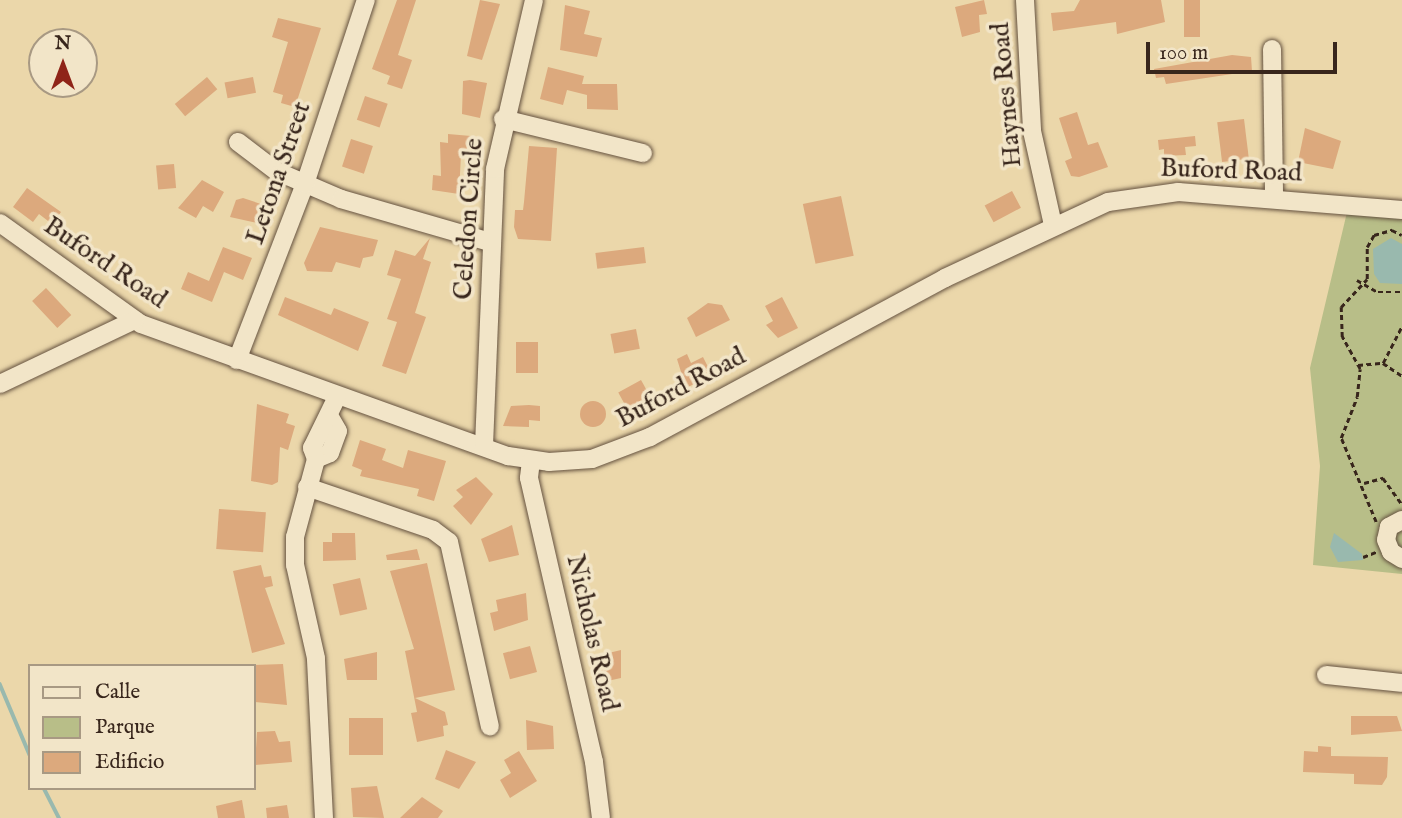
<!DOCTYPE html>
<style>
body{margin:0}
#map{position:relative;width:1402px;height:818px;overflow:hidden;background:#ebd7aa;font-family:"IM FELL English",serif}
div>[style]{position:absolute}
.green>*{inset:0;background:#b8be88}
.water>*{inset:0;background:#99b9ae}
.stream>*{height:3.5px;margin:-1.75px;padding:0 1.75px;transform-origin:1.75px;border-radius:1.75px;background:#99b9ae}
.building>*{inset:0;background:#dca97d;transform-origin:0 0}
.round{border-radius:50%}
.path>*{height:2.5px;margin-top:-1.25px;transform-origin:0;background:repeating-linear-gradient(90deg,#38261c 0 5px,transparent 0 8.5px)}
.roads{filter:drop-shadow(0 0 2px #655240) drop-shadow(0 0 2px #655240)}
.minor>*{height:18px;margin:-9px;padding:0 9px;transform-origin:9px;border-radius:9px;background:#f2e5c8}
span{translate:-50% -50%;white-space:nowrap;text-align:center;line-height:1.15;-webkit-text-stroke:7px #f2e5c8;paint-order:stroke}
.street-label{font-size:26px;color:#38261c}
.legend{position:absolute;left:28px;top:664px;width:228px;height:126px;box-sizing:border-box;background:#f2e5c8;border:2px solid #a89983;margin:0;padding:9px 12px;list-style:none;font-size:21px;color:#38261c}
.legend li{display:flex;align-items:center;gap:14px;height:35px}
.legend b{width:35px;border:2px solid #a89983}
.north{position:absolute;left:28px;top:28px;width:70px;height:70px;box-sizing:border-box;background:#f2e5c8;border:2px solid #a89983;border-radius:50%;rotate:0deg;font-size:19px;font-weight:700;line-height:28px;text-align:center;color:#38261c}
.north::after{content:'';display:block;margin:auto;width:24px;height:32px;background:#8f2418;clip-path:polygon(50% 0,100% 100%,50% 72%,0 100%)}
.scale{position:absolute;left:1146px;top:42px;width:191px;height:32px;box-sizing:border-box;border:4px solid #38261c;border-top:0;padding-left:9px;font-size:21px;line-height:24px;white-space:nowrap;color:#38261c;-webkit-text-stroke:5px #f2e5c8;paint-order:stroke}
</style>
<div id="map">
<div class="green">
<i style="clip-path:polygon(1348px 208px,1402px 218px,1402px 574px,1313px 565px,1320px 466px,1310px 368px)"></i>
</div>
<div class="water">
<i style="clip-path:polygon(1391px 238px,1402px 244px,1402px 284px,1380px 283px,1374px 274px,1373px 249px)"></i>
<i style="clip-path:polygon(1334px 533px,1362px 554px,1363px 560px,1338px 562px,1330px 547px)"></i>
</div>
<div class="stream">
<i style="left:0;top:684px;width:77px;rotate:67.1deg"></i>
<i style="left:44px;top:788px;width:34px;rotate:63deg"></i>
</div>
<div class="building">
<i style="clip-path:polygon(397px 0,416px 0,398px 55px,412px 60px,402px 89px,387px 84px,390px 76px,372px 69px)"></i>
<i style="clip-path:polygon(480px 0,500px 4px,482px 60px,467px 56px)"></i>
<i style="clip-path:polygon(984px 0,987px 14px,979px 15px,980px 32px,962px 37px,955px 7px)"></i>
<i style="clip-path:polygon(1080px 0,1161px 0,1165px 22px,1117px 34px,1116px 22px,1053px 31px,1051px 13px,1074px 11px)"></i>
<i style="left:1184px;top:0;width:16px;height:37px"></i>
<i style="clip-path:polygon(565px 5px,590px 11px,584px 34px,602px 38px,597px 57px,560px 50px)"></i>
<i style="clip-path:polygon(278px 18px,321px 28px,295px 107px,281px 103px,283px 95px,273px 92px,288px 42px,272px 37px)"></i>
<i style="clip-path:polygon(1232px 55px,1251px 57px,1252px 71px,1166px 84px,1164px 77px,1156px 78px,1154px 69px)"></i>
<i style="clip-path:polygon(548px 67px,584px 76px,582px 84px,617px 84px,618px 110px,587px 109px,587px 95px,567px 90px,563px 105px,540px 99px)"></i>
<i style="left:207px;top:77px;width:16px;height:42px;rotate:50deg"></i>
<i style="left:253px;top:77px;width:16px;height:29px;rotate:79deg"></i>
<i style="clip-path:polygon(470px 80px,487px 83px,480px 118px,462px 114px,463px 81px)"></i>
<i style="left:365px;top:96px;width:24px;height:25px;rotate:19deg"></i>
<i style="clip-path:polygon(1077px 112px,1088px 145px,1098px 142px,1108px 167px,1079px 177px,1071px 176px,1065px 161px,1072px 158px,1059px 118px)"></i>
<i style="left:1244px;top:119px;width:40px;height:27px;rotate:83deg"></i>
<i style="clip-path:polygon(1305px 128px,1341px 141px,1333px 169px,1298px 162px)"></i>
<i style="clip-path:polygon(448px 134px,471px 136px,469px 155px,461px 154px,459px 194px,432px 190px,433px 175px,441px 176px,440px 142px,448px 143px)"></i>
<i style="clip-path:polygon(1195px 136px,1196px 146px,1185px 147px,1186px 155px,1164px 156px,1164px 149px,1159px 150px,1158px 140px)"></i>
<i style="left:351px;top:139px;width:23px;height:29px;rotate:18deg"></i>
<i style="clip-path:polygon(529px 146px,557px 148px,551px 241px,518px 239px,514px 227px,515px 210px,523px 210px,524px 202px)"></i>
<i style="left:174px;top:164px;width:24px;height:18px;rotate:85deg"></i>
<i style="clip-path:polygon(202px 180px,224px 192px,213px 212px,203px 206px,196px 218px,178px 208px)"></i>
<i style="clip-path:polygon(27px 188px,61px 212px,52px 224px,39px 214px,33px 222px,13px 207px)"></i>
<i style="left:1012px;top:191px;width:19px;height:31px;rotate:62deg"></i>
<i style="left:841px;top:196px;width:61px;height:39px;rotate:78deg"></i>
<i style="clip-path:polygon(243px 198px,267px 206px,261px 224px,230px 217px,236px 200px)"></i>
<i style="clip-path:polygon(320px 227px,378px 240px,373px 256px,363px 258px,360px 268px,336px 262px,332px 272px,307px 271px,304px 263px)"></i>
<i style="clip-path:polygon(430px 238px,423px 259px,431px 262px,415px 313px,426px 317px,406px 374px,382px 366px,397px 322px,387px 319px,401px 279px,387px 275px,395px 250px,415px 256px)"></i>
<i style="clip-path:polygon(223px 247px,252px 258px,243px 280px,224px 272px,212px 302px,181px 289px,188px 272px,209px 281px)"></i>
<i style="left:644px;top:247px;width:16px;height:49px;rotate:83deg"></i>
<i style="left:46px;top:288px;width:37px;height:19px;rotate:47deg"></i>
<i style="clip-path:polygon(285px 297px,331px 315px,334px 308px,369px 322px,358px 351px,278px 315px)"></i>
<i style="clip-path:polygon(782px 297px,798px 328px,778px 338px,766px 325px,773px 321px,765px 306px)"></i>
<i style="clip-path:polygon(708px 303px,722px 305px,730px 320px,696px 337px,687px 318px)"></i>
<i style="left:636px;top:329px;width:20px;height:26px;rotate:79deg"></i>
<i style="left:516px;top:342px;width:22px;height:31px"></i>
<i style="clip-path:polygon(687px 354px,691px 363px,703px 357px,712px 375px,686px 388px,677px 359px)"></i>
<i style="left:641px;top:380px;width:21px;height:26px;rotate:61deg"></i>
<i class="round" style="left:580px;top:401px;width:26px;height:26px"></i>
<i style="clip-path:polygon(257px 404px,289px 414px,286px 423px,295px 426px,288px 450px,280px 447px,278px 482px,272px 485px,251px 481px)"></i>
<i style="clip-path:polygon(529px 405px,540px 406px,540px 421px,529px 420px,529px 427px,503px 426px,511px 406px)"></i>
<i style="clip-path:polygon(360px 440px,386px 449px,382px 460px,403px 468px,408px 450px,446px 461px,434px 501px,417px 496px,419px 489px,360px 476px,362px 470px,352px 466px)"></i>
<i style="clip-path:polygon(476px 477px,493px 494px,471px 525px,453px 506px,463px 497px,456px 490px)"></i>
<i style="left:219px;top:509px;width:47px;height:40px;rotate:4deg"></i>
<i style="clip-path:polygon(512px 525px,519px 555px,489px 562px,481px 539px)"></i>
<i style="clip-path:polygon(332px 533px,355px 533px,356px 560px,323px 561px,323px 542px,332px 542px)"></i>
<i style="clip-path:polygon(417px 549px,420px 560px,387px 560px,386px 555px)"></i>
<i style="clip-path:polygon(427px 563px,455px 690px,415px 698px,445px 712px,448px 725px,443px 726px,444px 736px,417px 742px,411px 713px,417px 712px,405px 651px,414px 649px,390px 571px)"></i>
<i style="clip-path:polygon(261px 565px,264px 577px,271px 576px,273px 586px,265px 588px,285px 644px,252px 653px,233px 571px)"></i>
<i style="left:360px;top:578px;width:32px;height:28px;rotate:77deg"></i>
<i style="clip-path:polygon(526px 593px,528px 620px,494px 631px,490px 613px,498px 611px,496px 600px)"></i>
<i style="left:530px;top:646px;width:27px;height:28px;rotate:75deg"></i>
<i style="clip-path:polygon(621px 650px,621px 678px,598px 683px,592px 657px)"></i>
<i style="clip-path:polygon(377px 652px,377px 680px,347px 680px,344px 659px)"></i>
<i style="clip-path:polygon(283px 664px,287px 705px,255px 702px,254px 665px)"></i>
<i style="clip-path:polygon(1351px 716px,1397px 716px,1402px 731px,1351px 735px)"></i>
<i style="left:349px;top:718px;width:34px;height:37px"></i>
<i style="clip-path:polygon(526px 720px,553px 726px,554px 749px,527px 750px)"></i>
<i style="clip-path:polygon(275px 731px,279px 742px,290px 741px,292px 762px,255px 765px,257px 732px)"></i>
<i style="clip-path:polygon(1318px 746px,1331px 747px,1331px 756px,1388px 757px,1387px 777px,1382px 785px,1354px 784px,1354px 774px,1303px 772px,1304px 751px,1318px 752px)"></i>
<i style="clip-path:polygon(446px 750px,476px 762px,459px 789px,435px 779px)"></i>
<i style="clip-path:polygon(519px 751px,537px 781px,510px 798px,500px 780px,511px 773px,504px 760px)"></i>
<i style="clip-path:polygon(377px 786px,384px 818px,353px 817px,351px 788px)"></i>
<i style="clip-path:polygon(422px 797px,443px 811px,438px 818px,400px 818px)"></i>
<i style="clip-path:polygon(242px 800px,245px 818px,218px 818px,216px 806px)"></i>
<i style="clip-path:polygon(287px 805px,289px 818px,267px 818px,266px 808px)"></i>
</div>
<div class="path">
<i style="left:1357px;top:280px;width:24px;rotate:30deg"></i>
<i style="left:1378px;top:292px;width:24px"></i>
<i style="left:1383px;top:363px;width:23px;rotate:34deg"></i>
<i style="left:1358px;top:365px;width:25px;rotate:-5deg"></i>
<i style="left:1383px;top:363px;width:42px;rotate:-62.8deg"></i>
<i style="left:1364px;top:483px;width:20px;rotate:-15deg"></i>
<i style="left:1383px;top:478px;width:32px;rotate:54deg"></i>
<i style="left:1376px;top:522px;width:91px;rotate:-112.6deg"></i>
<i style="left:1341px;top:438px;width:44px;rotate:-68.7deg"></i>
<i style="left:1357px;top:397px;width:28px;rotate:-84deg"></i>
<i style="left:1360px;top:369px;width:37px;rotate:-119deg"></i>
<i style="left:1342px;top:337px;width:30px;rotate:-92deg"></i>
<i style="left:1341px;top:307px;width:38px;rotate:-47deg"></i>
<i style="left:1367px;top:279px;width:32px;rotate:-90deg"></i>
<i style="left:1367px;top:247px;width:14px;rotate:-60deg"></i>
<i style="left:1374px;top:235px;width:19px;rotate:-16deg"></i>
<i style="left:1392px;top:230px;width:11px;rotate:27deg"></i>
<i style="left:1363px;top:557px;width:14px;rotate:-21deg"></i>
</div>
<div class="roads">
<div class="minor">
<i style="left:1025px;top:0;width:131px;rotate:86.9deg"></i>
<i style="left:1032px;top:131px;width:96px;rotate:77.4deg"></i>
<i style="left:1272px;top:49px;width:148px;rotate:89.2deg"></i>
<i style="left:503px;top:119px;width:144px;rotate:13.7deg"></i>
<i style="left:238px;top:142px;width:48px;rotate:37.3deg"></i>
<i style="left:276px;top:171px;width:71px;rotate:23.3deg"></i>
<i style="left:341px;top:199px;width:155px;rotate:16.1deg"></i>
<i style="left:0;top:223px;width:173px;rotate:35.6deg"></i>
<i style="left:141px;top:324px;width:390px;rotate:19.8deg"></i>
<i style="left:508px;top:456px;width:41px;rotate:8.3deg"></i>
<i style="left:549px;top:462px;width:43px;rotate:-4deg"></i>
<i style="left:592px;top:459px;width:62px;rotate:-20.8deg"></i>
<i style="left:650px;top:437px;width:335px;rotate:-28.3deg"></i>
<i style="left:945px;top:278px;width:180px;rotate:-25deg"></i>
<i style="left:1108px;top:202px;width:71px;rotate:-8.1deg"></i>
<i style="left:1178px;top:192px;width:225px;rotate:4.6deg"></i>
<i style="left:237px;top:360px;width:189px;rotate:-68.9deg"></i>
<i style="left:305px;top:184px;width:194px;rotate:-71.7deg"></i>
<i style="left:0;top:384px;width:149px;rotate:-25.4deg"></i>
<i style="left:484px;top:446px;width:277px;rotate:-87.7deg"></i>
<i style="left:495px;top:169px;width:173px;rotate:-77deg"></i>
<i style="left:316px;top:459px;width:15px;rotate:-23deg"></i>
<i style="left:330px;top:453px;width:23px;rotate:-70deg"></i>
<i style="left:338px;top:431px;width:16px;rotate:-120deg"></i>
<i style="left:531px;top:461px;width:17px;rotate:97deg"></i>
<i style="left:529px;top:478px;width:291px;rotate:77.1deg"></i>
<i style="left:594px;top:762px;width:56px;rotate:82.9deg"></i>
<i style="left:307px;top:487px;width:133px;rotate:18.8deg"></i>
<i style="left:433px;top:530px;width:20px;rotate:37deg"></i>
<i style="left:449px;top:542px;width:189px;rotate:77.5deg"></i>
<i style="left:1402px;top:520px;width:15px;rotate:152deg"></i>
<i style="left:1389px;top:527px;width:13px;rotate:103deg"></i>
<i style="left:1386px;top:540px;width:13px;rotate:67deg"></i>
<i style="left:1391px;top:552px;width:13px;rotate:32deg"></i>
<i style="left:1326px;top:675px;width:76px;rotate:6deg"></i>
<i style="left:324px;top:818px;width:160px;rotate:-92.9deg"></i>
<i style="left:316px;top:658px;width:95px;rotate:-102.7deg"></i>
<i style="left:295px;top:565px;width:28px;rotate:-90deg"></i>
<i style="left:295px;top:537px;width:81px;rotate:-74.9deg"></i>
<i style="left:316px;top:459px;width:12px;rotate:-110deg"></i>
<i style="left:312px;top:448px;width:57px;rotate:-63.9deg"></i>
</div>
</div>
<div class="street-label">
<span style="left:1007px;top:95px;rotate:-95deg">Haynes Road</span>
<span style="left:1231px;top:171px;rotate:2deg">Buford Road</span>
<span style="left:279px;top:173px;rotate:-71deg">Letona Street</span>
<span style="left:469px;top:219px;rotate:-86deg">Celedon Circle</span>
<span style="left:105px;top:263px;rotate:34deg">Buford Road</span>
<span style="left:681px;top:388px;rotate:-28deg">Buford Road</span>
<span style="left:592px;top:633px;rotate:77deg">Nicholas Road</span>
</div>
<ul class="legend">
<li><b style="height:9px;background:#f2e5c8"></b>Calle</li>
<li><b style="height:19px;background:#b8be88"></b>Parque</li>
<li><b style="height:19px;background:#dca97d"></b>Edificio</li>
</ul>
<div class="north">N</div>
<div class="scale">100 m</div>
</div>
